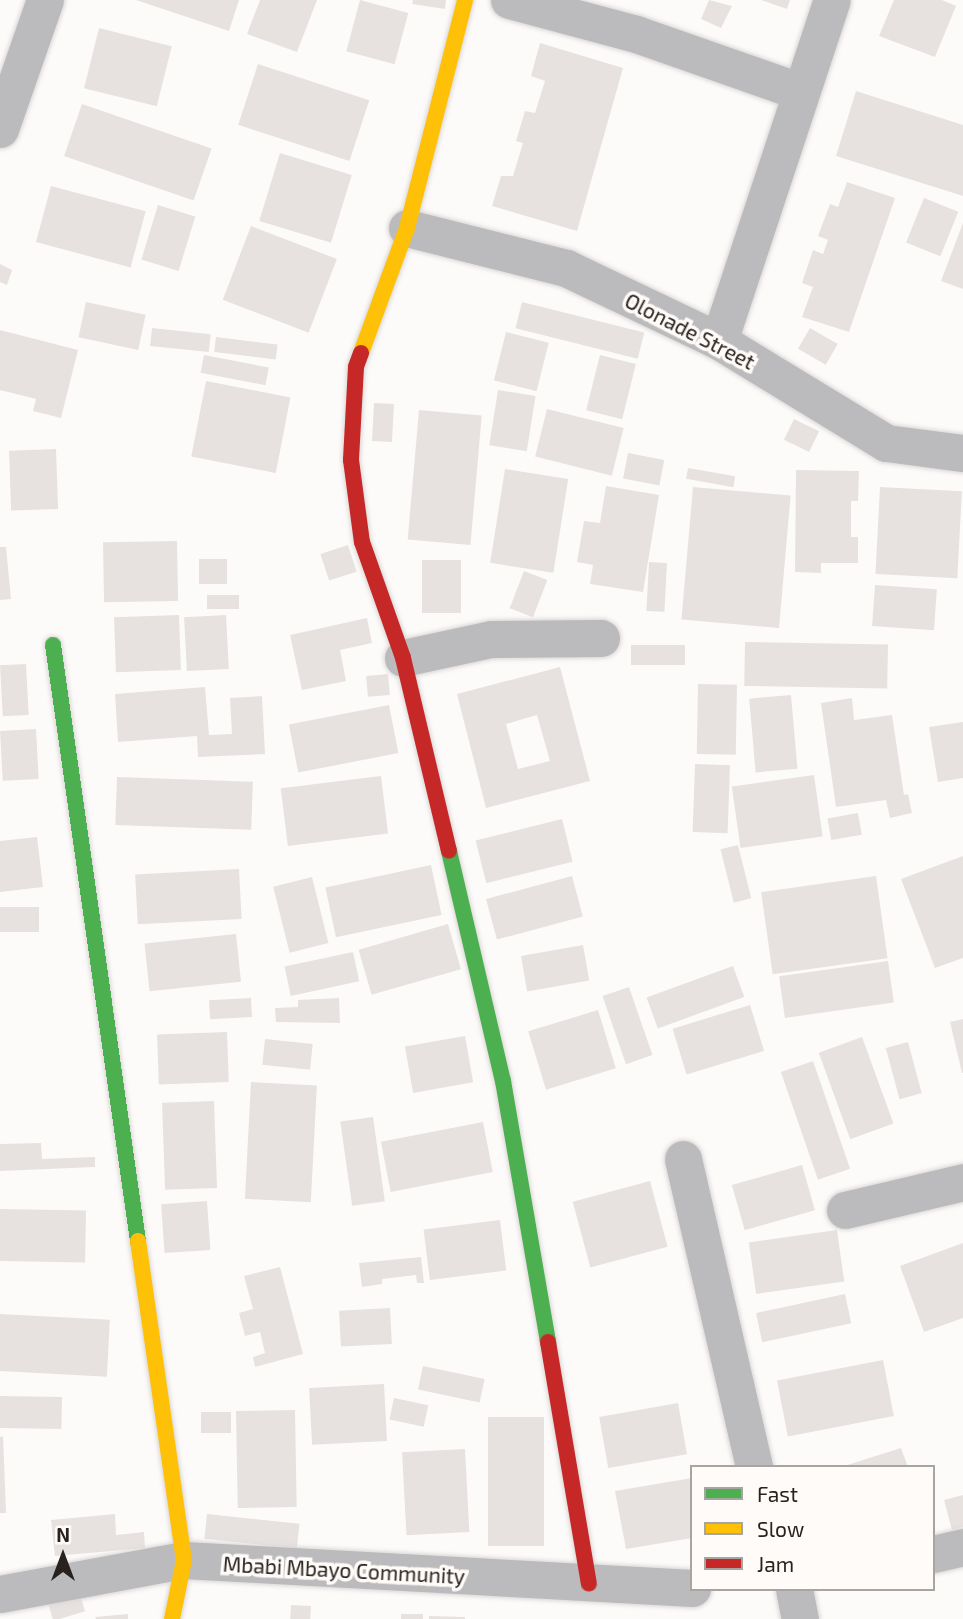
<!DOCTYPE html>
<style>
body{margin:0}
#map{position:relative;width:963px;height:1619px;overflow:hidden;background:#fdfbf9;font-family:"Exo 2",sans-serif}
div>[style]{position:absolute}
.building>*{inset:0;background:#e7e2e0;transform-origin:0 0}
.roads{filter:drop-shadow(0 0 2px #dad8d7) drop-shadow(0 0 2px #dad8d7)}
.street>*{height:37px;margin:-18.5px;padding:0 18.5px;transform-origin:18.5px;border-radius:18.5px;background:#bbbabc}
.fast>*{height:16px;margin:-8px;padding:0 8px;transform-origin:8px;border-radius:8px;background:#4caf50}
.slow>*{height:16px;margin:-8px;padding:0 8px;transform-origin:8px;border-radius:8px;background:#ffc107}
.jam>*{height:16px;margin:-8px;padding:0 8px;transform-origin:8px;border-radius:8px;background:#c62828}
span{translate:-50% -50%;white-space:nowrap;text-align:center;line-height:1.15;-webkit-text-stroke:7px #fefbf8;paint-order:stroke}
.street-label{font-size:21px;color:#28211d}
.legend{position:absolute;left:690px;top:1465px;width:245px;height:126px;box-sizing:border-box;background:#fefbf8;border:2px solid #a8a4a0;margin:0;padding:9px 12px;list-style:none;font-size:21px;color:#28211d}
.legend li{display:flex;align-items:center;gap:14px;height:35px}
.legend b{width:35px;border:2px solid #a8a4a0}
.north{position:absolute;left:28px;top:1521px;width:70px;height:70px;-webkit-text-stroke:5px #fefbf8;paint-order:stroke;rotate:0deg;font-size:19px;font-weight:700;line-height:28px;text-align:center;color:#28211d}
.north::after{content:'';display:block;margin:auto;width:24px;height:32px;background:#28211d;clip-path:polygon(50% 0,100% 100%,50% 72%,0 100%)}
</style>
<div id="map">
<div class="building">
<i style="clip-path:polygon(136px 0,239px 0,229px 31px)"></i>
<i style="clip-path:polygon(260px 0,317px 0,297px 52px,247px 34px)"></i>
<i style="left:360px;top:0;width:50px;height:53px;rotate:15deg"></i>
<i style="clip-path:polygon(413px 0,446px 0,445px 9px,412px 4px)"></i>
<i style="clip-path:polygon(709px 0,732px 6px,721px 28px,701px 19px)"></i>
<i style="clip-path:polygon(761px 0,790px 0,787px 9px)"></i>
<i style="clip-path:polygon(894px 0,942px 0,956px 6px,935px 57px,879px 36px)"></i>
<i style="left:99px;top:28px;width:75px;height:62px;rotate:14deg"></i>
<i style="clip-path:polygon(540px 43px,623px 68px,577px 231px,492px 206px,501px 176px,513px 176px,523px 143px,516px 141px,525px 111px,535px 113px,545px 81px,531px 76px)"></i>
<i style="left:258px;top:64px;width:117px;height:64px;rotate:18deg"></i>
<i style="clip-path:polygon(856px 91px,963px 125px,963px 196px,836px 156px)"></i>
<i style="left:82px;top:104px;width:137px;height:55px;rotate:19deg"></i>
<i style="left:280px;top:153px;width:75px;height:71px;rotate:17deg"></i>
<i style="clip-path:polygon(847px 182px,895px 198px,849px 332px,802px 317px,813px 287px,802px 283px,813px 250px,823px 254px,828px 240px,818px 236px,830px 204px,838px 207px)"></i>
<i style="left:51px;top:186px;width:98px;height:58px;rotate:15deg"></i>
<i style="left:924px;top:198px;width:37px;height:48px;rotate:22deg"></i>
<i style="left:158px;top:205px;width:39px;height:57px;rotate:17deg"></i>
<i style="clip-path:polygon(963px 223px,963px 289px,941px 281px)"></i>
<i style="left:251px;top:226px;width:92px;height:79px;rotate:21deg"></i>
<i style="clip-path:polygon(0 264px,12px 270px,7px 285px,0 282px)"></i>
<i style="left:86px;top:302px;width:61px;height:36px;rotate:12deg"></i>
<i style="left:522px;top:302px;width:126px;height:27px;rotate:14deg"></i>
<i style="left:152px;top:328px;width:59px;height:18px;rotate:6deg"></i>
<i style="left:810px;top:328px;width:32px;height:24px;rotate:30deg"></i>
<i style="clip-path:polygon(0 330px,78px 350px,61px 418px,33px 411px,36px 399px,0 390px)"></i>
<i style="left:506px;top:332px;width:44px;height:50px;rotate:14deg"></i>
<i style="left:216px;top:337px;width:62px;height:15px;rotate:7deg"></i>
<i style="left:204px;top:355px;width:66px;height:18px;rotate:11deg"></i>
<i style="left:600px;top:355px;width:37px;height:57px;rotate:14deg"></i>
<i style="left:206px;top:381px;width:86px;height:77px;rotate:11deg"></i>
<i style="left:498px;top:390px;width:38px;height:56px;rotate:9deg"></i>
<i style="left:374px;top:403px;width:20px;height:38px;rotate:3deg"></i>
<i style="left:547px;top:409px;width:79px;height:49px;rotate:14deg"></i>
<i style="left:419px;top:410px;width:63px;height:130px;rotate:5deg"></i>
<i style="left:794px;top:419px;width:28px;height:23px;rotate:26deg"></i>
<i style="left:56px;top:449px;width:60px;height:47px;rotate:88deg"></i>
<i style="left:628px;top:453px;width:37px;height:26px;rotate:11deg"></i>
<i style="left:688px;top:468px;width:48px;height:11px;rotate:10deg"></i>
<i style="left:505px;top:469px;width:64px;height:95px;rotate:9deg"></i>
<i style="clip-path:polygon(796px 470px,859px 471px,858px 501px,851px 501px,851px 537px,858px 537px,858px 563px,821px 563px,821px 573px,795px 572px)"></i>
<i style="clip-path:polygon(606px 486px,659px 495px,643px 592px,590px 584px,593px 565px,577px 562px,584px 521px,600px 523px)"></i>
<i style="left:693px;top:487px;width:98px;height:133px;rotate:5deg"></i>
<i style="left:880px;top:487px;width:82px;height:87px;rotate:3deg"></i>
<i style="left:177px;top:541px;width:60px;height:74px;rotate:89deg"></i>
<i style="left:348px;top:545px;width:28px;height:29px;rotate:72deg"></i>
<i style="clip-path:polygon(0 547px,6px 547px,11px 599px,0 600px)"></i>
<i style="left:227px;top:559px;width:25px;height:28px;rotate:90deg"></i>
<i style="left:422px;top:560px;width:39px;height:53px"></i>
<i style="left:649px;top:562px;width:18px;height:49px;rotate:3deg"></i>
<i style="left:524px;top:571px;width:25px;height:40px;rotate:21deg"></i>
<i style="left:875px;top:585px;width:62px;height:41px;rotate:4deg"></i>
<i style="left:239px;top:595px;width:14px;height:32px;rotate:90deg"></i>
<i style="left:179px;top:615px;width:55px;height:65px;rotate:88deg"></i>
<i style="left:226px;top:615px;width:54px;height:42px;rotate:87deg"></i>
<i style="clip-path:polygon(367px 618px,372px 643px,340px 650px,346px 681px,302px 690px,290px 635px)"></i>
<i style="left:745px;top:642px;width:143px;height:44px;rotate:1deg"></i>
<i style="left:685px;top:645px;width:20px;height:54px;rotate:90deg"></i>
<i style="left:26px;top:664px;width:51px;height:26px;rotate:87deg"></i>
<i style="clip-path:polygon(evenodd,560px 667px,590px 781px,486px 808px,457px 694px,560px 667px,537px 715px,550px 761px,518px 769px,506px 724px,537px 715px)"></i>
<i style="left:388px;top:674px;width:21px;height:22px;rotate:85deg"></i>
<i style="left:698px;top:684px;width:39px;height:70px;rotate:1deg"></i>
<i style="clip-path:polygon(205px 687px,209px 735px,232px 734px,230px 698px,262px 696px,265px 754px,198px 757px,197px 736px,118px 742px,115px 694px)"></i>
<i style="left:791px;top:695px;width:74px;height:42px;rotate:85deg"></i>
<i style="clip-path:polygon(852px 698px,854px 720px,892px 715px,904px 795px,908px 794px,912px 813px,890px 818px,886px 800px,836px 807px,821px 703px)"></i>
<i style="left:389px;top:705px;width:49px;height:102px;rotate:79deg"></i>
<i style="clip-path:polygon(963px 722px,963px 778px,938px 782px,929px 727px)"></i>
<i style="left:36px;top:729px;width:50px;height:36px;rotate:87deg"></i>
<i style="left:695px;top:764px;width:35px;height:68px;rotate:2deg"></i>
<i style="left:814px;top:775px;width:62px;height:83px;rotate:82deg"></i>
<i style="left:381px;top:776px;width:58px;height:101px;rotate:83deg"></i>
<i style="left:117px;top:777px;width:136px;height:48px;rotate:2deg"></i>
<i style="left:858px;top:813px;width:22px;height:31px;rotate:80deg"></i>
<i style="left:562px;top:819px;width:44px;height:89px;rotate:76deg"></i>
<i style="clip-path:polygon(37px 837px,43px 887px,0 892px,0 841px)"></i>
<i style="left:738px;top:845px;width:55px;height:18px;rotate:76deg"></i>
<i style="clip-path:polygon(963px 856px,963px 958px,935px 968px,901px 879px)"></i>
<i style="left:431px;top:865px;width:51px;height:108px;rotate:78deg"></i>
<i style="left:239px;top:869px;width:50px;height:104px;rotate:87deg"></i>
<i style="left:572px;top:876px;width:42px;height:89px;rotate:75deg"></i>
<i style="left:876px;top:876px;width:83px;height:116px;rotate:82deg"></i>
<i style="left:312px;top:877px;width:68px;height:40px;rotate:76deg"></i>
<i style="left:0;top:907px;width:39px;height:25px"></i>
<i style="left:448px;top:924px;width:47px;height:93px;rotate:74deg"></i>
<i style="left:236px;top:934px;width:48px;height:92px;rotate:84deg"></i>
<i style="left:583px;top:945px;width:36px;height:63px;rotate:80deg"></i>
<i style="left:353px;top:952px;width:30px;height:70px;rotate:78deg"></i>
<i style="left:888px;top:961px;width:42px;height:110px;rotate:82deg"></i>
<i style="left:733px;top:966px;width:33px;height:92px;rotate:70deg"></i>
<i style="left:629px;top:987px;width:72px;height:28px;rotate:71deg"></i>
<i style="left:251px;top:998px;width:19px;height:42px;rotate:87deg"></i>
<i style="clip-path:polygon(339px 998px,340px 1023px,276px 1022px,275px 1008px,298px 1007px,298px 1000px)"></i>
<i style="left:750px;top:1005px;width:48px;height:81px;rotate:73deg"></i>
<i style="left:598px;top:1010px;width:61px;height:73px;rotate:73deg"></i>
<i style="clip-path:polygon(963px 1019px,963px 1073px,962px 1073px,950px 1022px)"></i>
<i style="left:227px;top:1032px;width:50px;height:70px;rotate:88deg"></i>
<i style="left:465px;top:1036px;width:47px;height:61px;rotate:80deg"></i>
<i style="left:862px;top:1037px;width:92px;height:46px;rotate:70deg"></i>
<i style="left:265px;top:1039px;width:48px;height:26px;rotate:6deg"></i>
<i style="left:908px;top:1042px;width:53px;height:23px;rotate:75deg"></i>
<i style="left:813px;top:1061px;width:114px;height:34px;rotate:71deg"></i>
<i style="left:251px;top:1082px;width:66px;height:117px;rotate:3deg"></i>
<i style="left:214px;top:1101px;width:87px;height:52px;rotate:88deg"></i>
<i style="left:373px;top:1117px;width:85px;height:33px;rotate:82deg"></i>
<i style="left:483px;top:1122px;width:51px;height:104px;rotate:79deg"></i>
<i style="clip-path:polygon(41px 1143px,42px 1159px,95px 1157px,95px 1167px,0 1171px,0 1144px)"></i>
<i style="left:802px;top:1165px;width:47px;height:73px;rotate:74deg"></i>
<i style="left:650px;top:1181px;width:68px;height:80px;rotate:75deg"></i>
<i style="left:207px;top:1201px;width:49px;height:46px;rotate:86deg"></i>
<i style="left:0;top:1209px;width:86px;height:52px;rotate:1deg"></i>
<i style="left:500px;top:1220px;width:51px;height:77px;rotate:83deg"></i>
<i style="left:837px;top:1230px;width:52px;height:89px;rotate:82deg"></i>
<i style="clip-path:polygon(963px 1243px,963px 1318px,924px 1332px,900px 1266px)"></i>
<i style="clip-path:polygon(421px 1257px,424px 1283px,417px 1283px,416px 1275px,382px 1279px,382px 1284px,362px 1287px,359px 1263px)"></i>
<i style="clip-path:polygon(280px 1267px,303px 1354px,255px 1367px,253px 1357px,265px 1353px,260px 1332px,245px 1336px,239px 1313px,253px 1309px,244px 1276px)"></i>
<i style="left:845px;top:1294px;width:30px;height:91px;rotate:78deg"></i>
<i style="left:390px;top:1308px;width:36px;height:51px;rotate:87deg"></i>
<i style="left:0;top:1314px;width:110px;height:57px;rotate:3deg"></i>
<i style="left:883px;top:1360px;width:57px;height:108px;rotate:79deg"></i>
<i style="left:423px;top:1366px;width:63px;height:24px;rotate:12deg"></i>
<i style="left:384px;top:1384px;width:57px;height:75px;rotate:87deg"></i>
<i style="left:0;top:1396px;width:62px;height:32px;rotate:1deg"></i>
<i style="left:394px;top:1398px;width:35px;height:22px;rotate:12deg"></i>
<i style="left:678px;top:1403px;width:52px;height:80px;rotate:80deg"></i>
<i style="left:295px;top:1410px;width:97px;height:59px;rotate:89deg"></i>
<i style="left:201px;top:1412px;width:30px;height:21px"></i>
<i style="left:488px;top:1417px;width:56px;height:129px"></i>
<i style="clip-path:polygon(3px 1436px,6px 1513px,0 1513px,0 1437px)"></i>
<i style="clip-path:polygon(901px 1448px,908px 1467px,844px 1467px,844px 1466px)"></i>
<i style="left:465px;top:1449px;width:83px;height:63px;rotate:87deg"></i>
<i style="clip-path:polygon(692px 1478px,692px 1538px,626px 1549px,615px 1491px)"></i>
<i style="clip-path:polygon(963px 1495px,963px 1527px,952px 1530px,944px 1500px)"></i>
<i style="clip-path:polygon(115px 1514px,116px 1535px,144px 1532px,145px 1548px,55px 1556px,51px 1520px)"></i>
<i style="left:207px;top:1514px;width:93px;height:25px;rotate:6deg"></i>
<i style="left:80px;top:1595px;width:17px;height:33px;rotate:73deg"></i>
<i style="left:291px;top:1605px;width:20px;height:14px;rotate:3deg"></i>
<i style="clip-path:polygon(128px 1614px,128px 1619px,96px 1619px,95px 1617px)"></i>
<i style="left:401px;top:1614px;width:22px;height:5px"></i>
<i style="clip-path:polygon(429px 1616px,465px 1617px,465px 1619px,429px 1619px)"></i>
</div>
<div class="roads">
<div class="street">
<i style="left:509px;top:0;width:131px;rotate:15deg"></i>
<i style="left:636px;top:34px;width:173px;rotate:19.3deg"></i>
<i style="left:0;top:129px;width:137px;rotate:-70.8deg"></i>
<i style="left:407px;top:228px;width:164px;rotate:14.1deg"></i>
<i style="left:566px;top:268px;width:170px;rotate:25.5deg"></i>
<i style="left:719px;top:341px;width:196px;rotate:31.4deg"></i>
<i style="left:886px;top:443px;width:78px;rotate:7.4deg"></i>
<i style="left:719px;top:341px;width:359px;rotate:-71.7deg"></i>
<i style="left:403px;top:658px;width:90px;rotate:-12.2deg"></i>
<i style="left:491px;top:639px;width:110px;rotate:-0.5deg"></i>
<i style="left:683px;top:1159px;width:316px;rotate:77deg"></i>
<i style="left:845px;top:1210px;width:121px;rotate:-13.3deg"></i>
<i style="left:933px;top:1554px;width:31px;rotate:-13deg"></i>
<i style="left:794px;top:1589px;width:31px;rotate:79deg"></i>
<i style="left:0;top:1594px;width:187px;rotate:-10.5deg"></i>
<i style="left:184px;top:1560px;width:509px;rotate:3.15deg"></i>
</div>
<div class="fast">
<i style="left:53px;top:645px;width:602px;rotate:81.88deg"></i>
<i style="left:449px;top:851px;width:236px;rotate:76.8deg"></i>
<i style="left:503px;top:1081px;width:265px;rotate:80.2deg"></i>
</div>
<div class="slow">
<i style="left:361px;top:353px;width:133px;rotate:-69.8deg"></i>
<i style="left:407px;top:228px;width:235px;rotate:-75.7deg"></i>
<i style="left:138px;top:1241px;width:322px;rotate:81.8deg"></i>
<i style="left:184px;top:1560px;width:60px;rotate:101.5deg"></i>
</div>
<div class="jam">
<i style="left:361px;top:353px;width:15px;rotate:110deg"></i>
<i style="left:356px;top:367px;width:93px;rotate:93.1deg"></i>
<i style="left:351px;top:460px;width:83px;rotate:82.4deg"></i>
<i style="left:362px;top:542px;width:123px;rotate:70.5deg"></i>
<i style="left:403px;top:658px;width:198px;rotate:76.6deg"></i>
<i style="left:548px;top:1342px;width:245px;rotate:80.4deg"></i>
</div>
</div>
<div class="street-label">
<span style="left:690px;top:331px;rotate:27deg">Olonade Street</span>
<span style="left:344px;top:1570px;rotate:3deg">Mbabi Mbayo Community</span>
</div>
<ul class="legend">
<li><b style="height:9px;background:#4caf50"></b>Fast</li>
<li><b style="height:9px;background:#ffc107"></b>Slow</li>
<li><b style="height:9px;background:#c62828"></b>Jam</li>
</ul>
<div class="north">N</div>
</div>
